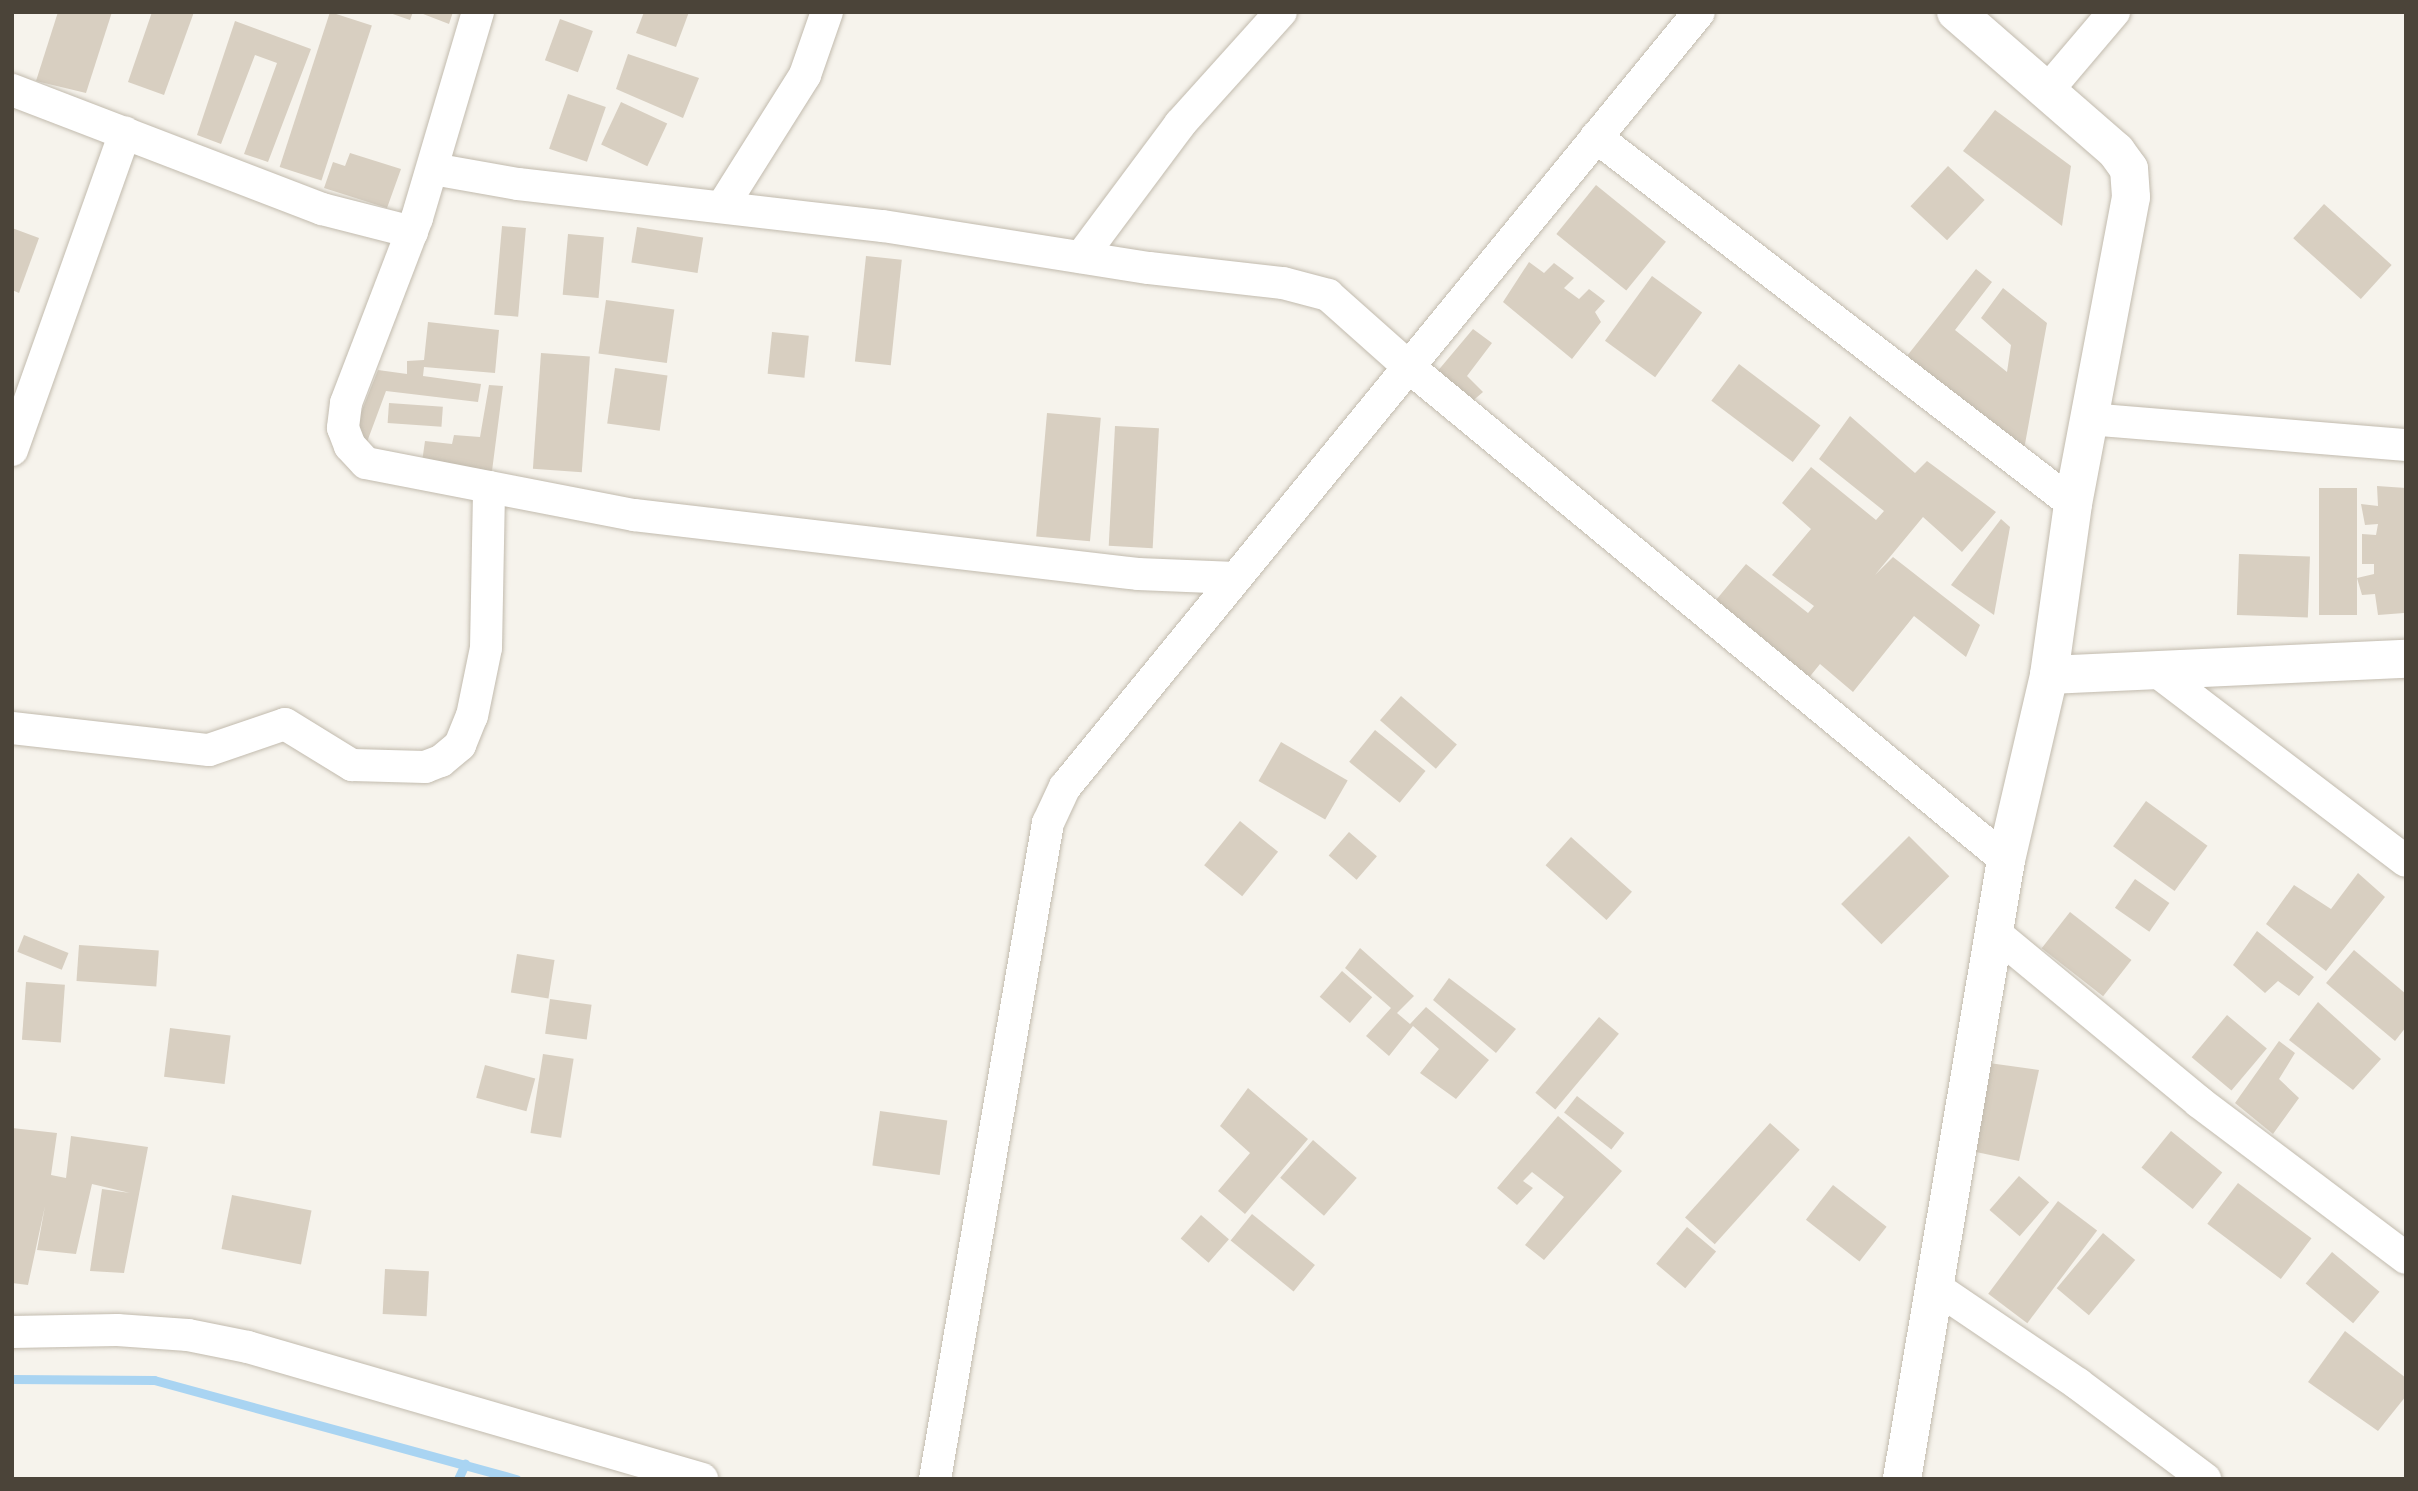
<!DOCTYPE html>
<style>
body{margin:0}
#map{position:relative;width:2418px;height:1491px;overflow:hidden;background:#f6f3ec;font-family:Cabin,sans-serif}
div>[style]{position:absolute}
.stream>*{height:9px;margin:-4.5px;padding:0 4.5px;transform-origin:4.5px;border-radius:4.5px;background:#a9d4f2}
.building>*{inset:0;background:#d8cfc1;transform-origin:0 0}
.roads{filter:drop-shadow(0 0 2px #c2bbae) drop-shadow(0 0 2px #c2bbae)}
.minor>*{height:32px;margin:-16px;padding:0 16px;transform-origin:16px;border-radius:16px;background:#fff}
.tertiary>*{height:38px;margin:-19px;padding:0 19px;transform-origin:19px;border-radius:19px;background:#fff}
span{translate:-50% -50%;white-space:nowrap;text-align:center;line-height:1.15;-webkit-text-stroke:6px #fff;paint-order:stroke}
.frame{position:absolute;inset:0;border:14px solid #4b4439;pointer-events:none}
</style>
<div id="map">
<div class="stream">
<i style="left:12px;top:1379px;width:142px;rotate:0.4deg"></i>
<i style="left:154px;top:1380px;width:376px;rotate:15.3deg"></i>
<i style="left:458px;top:1479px;width:17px;rotate:-65deg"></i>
</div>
<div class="building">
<i style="clip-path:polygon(58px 12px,112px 12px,86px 93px,36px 81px)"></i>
<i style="clip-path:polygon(152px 12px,194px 12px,164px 95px,128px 82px)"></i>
<i style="left:330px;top:12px;width:44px;height:163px;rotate:18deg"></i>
<i style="clip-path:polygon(387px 12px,413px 12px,410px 20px)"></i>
<i style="clip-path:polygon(418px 12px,453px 12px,449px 24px)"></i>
<i style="clip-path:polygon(644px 12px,689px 12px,676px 47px,636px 33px)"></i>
<i style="left:560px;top:19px;width:35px;height:44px;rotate:20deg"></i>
<i style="clip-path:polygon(235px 21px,311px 49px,268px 162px,244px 154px,277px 63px,255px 55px,221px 144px,197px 135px)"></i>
<i style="clip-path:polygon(628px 54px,699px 78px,683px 118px,616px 89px)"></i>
<i style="left:568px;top:94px;width:40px;height:58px;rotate:19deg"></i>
<i style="left:621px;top:102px;width:51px;height:47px;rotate:25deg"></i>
<i style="clip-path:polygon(1995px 110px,2071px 166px,2062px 226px,1963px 151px)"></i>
<i style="clip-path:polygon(350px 153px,401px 169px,387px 208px,324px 188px,333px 162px,345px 166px)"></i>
<i style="left:1948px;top:166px;width:50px;height:55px;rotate:43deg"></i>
<i style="left:1596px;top:185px;width:90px;height:63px;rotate:39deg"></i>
<i style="left:2324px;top:204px;width:91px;height:46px;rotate:42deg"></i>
<i style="left:502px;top:226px;width:24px;height:89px;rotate:5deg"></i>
<i style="left:637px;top:227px;width:67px;height:36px;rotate:9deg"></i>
<i style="clip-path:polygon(12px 228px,39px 238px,19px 293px,12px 290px)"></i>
<i style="left:568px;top:234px;width:36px;height:61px;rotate:5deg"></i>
<i style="left:866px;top:256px;width:36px;height:106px;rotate:6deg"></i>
<i style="clip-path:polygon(1529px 262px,1544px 273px,1554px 263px,1574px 278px,1564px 288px,1579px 299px,1589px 289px,1605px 301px,1595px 312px,1601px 322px,1572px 359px,1503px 302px)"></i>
<i style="clip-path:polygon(1976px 269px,1992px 282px,1955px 330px,2007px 372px,2011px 345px,1981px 318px,2003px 288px,2047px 323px,2021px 466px,1899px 366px)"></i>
<i style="left:1652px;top:276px;width:62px;height:80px;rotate:36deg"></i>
<i style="left:606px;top:300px;width:69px;height:54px;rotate:8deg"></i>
<i style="clip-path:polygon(428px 322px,499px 330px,495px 373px,424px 367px,423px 376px,481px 384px,478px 402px,386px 391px,367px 442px,352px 435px,378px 370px,407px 374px,407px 361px,424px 360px)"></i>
<i style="clip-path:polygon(1473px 329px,1492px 343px,1467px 376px,1483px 392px,1469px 404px,1436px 373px)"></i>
<i style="left:772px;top:332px;width:37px;height:42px;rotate:6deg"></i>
<i style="left:541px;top:353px;width:49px;height:116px;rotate:4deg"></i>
<i style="left:1739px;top:364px;width:102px;height:46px;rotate:37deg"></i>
<i style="left:615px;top:368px;width:53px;height:56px;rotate:8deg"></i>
<i style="clip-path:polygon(489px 385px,503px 386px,492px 471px,422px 462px,425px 441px,452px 444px,454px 435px,480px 437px)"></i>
<i style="left:389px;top:403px;width:54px;height:20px;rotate:4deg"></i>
<i style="left:1047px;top:413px;width:54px;height:124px;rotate:5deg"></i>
<i style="clip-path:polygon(1850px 416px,1915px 473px,1927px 461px,1996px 512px,1962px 552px,1923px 517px,1875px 575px,1893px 557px,1980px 625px,1966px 657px,1914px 616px,1853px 692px,1820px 664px,1799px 690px,1766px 663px,1777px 650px,1716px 600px,1746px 564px,1808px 613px,1814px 606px,1772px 575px,1811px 529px,1782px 503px,1811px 467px,1876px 520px,1884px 511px,1819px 459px)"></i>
<i style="left:1115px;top:426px;width:44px;height:120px;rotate:3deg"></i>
<i style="clip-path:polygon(2377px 486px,2406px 488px,2404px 613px,2378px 615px,2375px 594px,2362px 595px,2357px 578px,2374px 574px,2374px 564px,2362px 564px,2362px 534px,2376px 535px,2378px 524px,2365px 525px,2361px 504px,2378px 506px)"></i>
<i style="left:2319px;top:488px;width:38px;height:127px"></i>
<i style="clip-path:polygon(2001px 519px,2010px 527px,1994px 615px,1951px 585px)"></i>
<i style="left:2239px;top:554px;width:71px;height:61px;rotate:2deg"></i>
<i style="left:1401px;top:696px;width:74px;height:32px;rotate:41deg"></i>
<i style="left:1375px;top:730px;width:65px;height:41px;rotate:39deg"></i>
<i style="left:1281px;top:742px;width:77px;height:45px;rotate:30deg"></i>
<i style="left:2146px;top:801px;width:76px;height:56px;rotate:36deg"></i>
<i style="left:1240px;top:821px;width:49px;height:57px;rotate:39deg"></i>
<i style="left:1349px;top:832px;width:37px;height:31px;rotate:41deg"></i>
<i style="left:1909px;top:836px;width:57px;height:96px;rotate:45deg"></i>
<i style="left:1571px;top:837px;width:82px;height:38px;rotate:42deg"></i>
<i style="clip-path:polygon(2358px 873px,2385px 897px,2326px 971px,2266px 924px,2294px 885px,2331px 909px)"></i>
<i style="left:2135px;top:879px;width:42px;height:35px;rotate:35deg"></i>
<i style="left:2070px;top:912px;width:78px;height:46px;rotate:38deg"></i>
<i style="clip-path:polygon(2257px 931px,2314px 977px,2299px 996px,2278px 981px,2265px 993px,2233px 965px)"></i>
<i style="left:24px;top:935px;width:48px;height:18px;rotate:22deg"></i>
<i style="left:79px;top:945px;width:80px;height:36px;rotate:4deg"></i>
<i style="clip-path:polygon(1360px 948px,1414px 996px,1397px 1013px,1410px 1024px,1426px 1007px,1489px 1060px,1456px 1099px,1420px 1073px,1439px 1049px,1413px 1026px,1389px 1056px,1366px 1036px,1391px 1008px,1345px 968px)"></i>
<i style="clip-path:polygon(2354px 950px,2406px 994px,2406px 1027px,2395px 1041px,2326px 983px)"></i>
<i style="left:517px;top:954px;width:38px;height:39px;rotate:9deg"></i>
<i style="left:1342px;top:971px;width:40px;height:34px;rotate:41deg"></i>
<i style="clip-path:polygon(1449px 978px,1516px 1029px,1496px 1053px,1433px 1000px)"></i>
<i style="left:26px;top:982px;width:39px;height:58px;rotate:4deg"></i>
<i style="left:550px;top:999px;width:42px;height:35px;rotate:8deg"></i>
<i style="clip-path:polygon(2318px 1002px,2381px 1059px,2353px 1090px,2289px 1040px)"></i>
<i style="left:2227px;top:1015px;width:52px;height:55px;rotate:40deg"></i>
<i style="left:1599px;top:1017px;width:26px;height:99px;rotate:40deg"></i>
<i style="left:170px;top:1028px;width:61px;height:49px;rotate:7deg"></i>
<i style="clip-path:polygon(2279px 1041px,2295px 1053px,2279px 1079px,2299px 1098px,2273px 1134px,2235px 1103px)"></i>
<i style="left:543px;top:1054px;width:31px;height:80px;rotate:9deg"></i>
<i style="clip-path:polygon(1989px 1063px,2039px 1070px,2019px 1161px,1976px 1152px)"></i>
<i style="left:485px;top:1065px;width:52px;height:34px;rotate:15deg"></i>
<i style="clip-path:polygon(1248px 1088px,1308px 1139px,1245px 1214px,1218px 1191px,1250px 1153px,1220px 1126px)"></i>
<i style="left:1577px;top:1096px;width:60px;height:21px;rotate:38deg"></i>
<i style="left:880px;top:1111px;width:68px;height:55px;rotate:8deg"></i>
<i style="clip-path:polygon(1558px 1116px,1622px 1171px,1544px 1260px,1525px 1245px,1564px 1197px,1532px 1172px,1523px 1181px,1533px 1188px,1517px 1205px,1497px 1188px)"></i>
<i style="left:1770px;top:1123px;width:40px;height:127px;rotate:42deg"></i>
<i style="clip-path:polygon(12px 1128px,57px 1133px,51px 1175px,66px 1178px,71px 1136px,148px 1147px,124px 1273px,90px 1271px,102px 1189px,130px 1193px,92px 1184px,76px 1254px,37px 1250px,45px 1206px,28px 1285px,12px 1283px)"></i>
<i style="left:2171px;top:1131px;width:66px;height:47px;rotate:39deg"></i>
<i style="left:1313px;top:1140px;width:58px;height:50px;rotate:41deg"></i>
<i style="left:2019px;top:1176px;width:40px;height:45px;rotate:41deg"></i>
<i style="left:2238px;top:1183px;width:92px;height:51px;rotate:37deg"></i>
<i style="left:1833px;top:1185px;width:68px;height:44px;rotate:38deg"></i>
<i style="left:232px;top:1195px;width:81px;height:55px;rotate:11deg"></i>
<i style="left:2058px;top:1201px;width:49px;height:116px;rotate:37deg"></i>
<i style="left:1252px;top:1214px;width:81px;height:34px;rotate:39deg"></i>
<i style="left:1201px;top:1215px;width:37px;height:31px;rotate:41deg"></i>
<i style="left:1687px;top:1227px;width:38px;height:48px;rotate:40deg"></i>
<i style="left:2103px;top:1233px;width:42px;height:72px;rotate:40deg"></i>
<i style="left:2332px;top:1252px;width:62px;height:41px;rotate:40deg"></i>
<i style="left:385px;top:1269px;width:44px;height:45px;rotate:3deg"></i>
<i style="clip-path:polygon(2345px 1331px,2406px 1378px,2406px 1396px,2378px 1431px,2308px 1382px)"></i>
</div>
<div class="roads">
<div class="minor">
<i style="left:478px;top:12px;width:215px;rotate:106.5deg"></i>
<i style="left:417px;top:218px;width:198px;rotate:111deg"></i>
<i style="left:346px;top:403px;width:25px;rotate:97deg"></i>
<i style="left:343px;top:428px;width:19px;rotate:69deg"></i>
<i style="left:350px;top:446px;width:23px;rotate:47deg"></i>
<i style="left:366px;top:463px;width:273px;rotate:11deg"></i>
<i style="left:634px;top:515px;width:507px;rotate:6.68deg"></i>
<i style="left:1138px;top:574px;width:98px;rotate:2.3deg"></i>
<i style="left:12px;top:90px;width:332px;rotate:21deg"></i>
<i style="left:322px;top:209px;width:93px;rotate:14.3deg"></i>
<i style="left:2047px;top:91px;width:104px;rotate:-49.7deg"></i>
<i style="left:1596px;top:137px;width:602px;rotate:37.57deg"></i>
<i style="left:433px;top:169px;width:86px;rotate:10deg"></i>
<i style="left:518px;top:184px;width:367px;rotate:6.6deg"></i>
<i style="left:883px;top:226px;width:269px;rotate:9deg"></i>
<i style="left:1149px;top:268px;width:135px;rotate:6.4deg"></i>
<i style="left:1283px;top:283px;width:47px;rotate:14.9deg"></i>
<i style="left:1328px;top:295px;width:110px;rotate:41.7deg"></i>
<i style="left:1410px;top:368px;width:773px;rotate:39.54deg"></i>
<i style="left:722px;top:207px;width:156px;rotate:-57.8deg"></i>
<i style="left:805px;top:75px;width:67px;rotate:-70.8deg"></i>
<i style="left:1081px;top:257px;width:166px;rotate:-53.3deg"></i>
<i style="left:1180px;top:124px;width:151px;rotate:-48deg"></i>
<i style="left:2089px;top:419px;width:318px;rotate:4.7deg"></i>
<i style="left:12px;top:450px;width:337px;rotate:-70.4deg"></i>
<i style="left:2159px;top:673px;width:310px;rotate:37.3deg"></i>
<i style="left:12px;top:728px;width:198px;rotate:6.4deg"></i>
<i style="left:209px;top:750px;width:80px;rotate:-18.9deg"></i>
<i style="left:285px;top:724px;width:79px;rotate:31.5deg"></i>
<i style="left:352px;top:765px;width:73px;rotate:1.6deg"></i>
<i style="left:425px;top:767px;width:17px;rotate:-21deg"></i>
<i style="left:441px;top:761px;width:25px;rotate:-40deg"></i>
<i style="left:460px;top:745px;width:31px;rotate:-68deg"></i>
<i style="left:472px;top:716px;width:69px;rotate:-78.4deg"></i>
<i style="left:486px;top:648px;width:161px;rotate:-88.9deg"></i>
<i style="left:1995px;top:933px;width:265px;rotate:39.6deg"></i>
<i style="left:2199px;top:1102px;width:259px;rotate:37deg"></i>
<i style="left:1935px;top:1287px;width:173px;rotate:34.1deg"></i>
<i style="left:2078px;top:1384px;width:159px;rotate:36.8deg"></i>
<i style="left:12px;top:1332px;width:105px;rotate:-1.1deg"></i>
<i style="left:117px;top:1330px;width:71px;rotate:4deg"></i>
<i style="left:188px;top:1335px;width:61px;rotate:11.3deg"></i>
<i style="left:248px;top:1347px;width:473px;rotate:16.2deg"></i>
<i style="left:935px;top:1479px;width:666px;rotate:-80.23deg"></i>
<i style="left:1048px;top:823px;width:40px;rotate:-65deg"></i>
<i style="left:1065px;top:787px;width:1001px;rotate:-50.71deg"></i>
</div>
<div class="tertiary">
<i style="left:2049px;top:675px;width:357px;rotate:-2.6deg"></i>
<i style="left:1902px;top:1479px;width:628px;rotate:-80.46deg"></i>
<i style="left:2006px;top:860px;width:190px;rotate:-76.9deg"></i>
<i style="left:2049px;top:675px;width:173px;rotate:-82deg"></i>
<i style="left:2073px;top:504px;width:312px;rotate:-79.3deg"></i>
<i style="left:2131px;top:197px;width:28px;rotate:-94deg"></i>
<i style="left:2129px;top:169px;width:22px;rotate:-126deg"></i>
<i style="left:2116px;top:151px;width:212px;rotate:-139deg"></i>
</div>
</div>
<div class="frame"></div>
</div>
